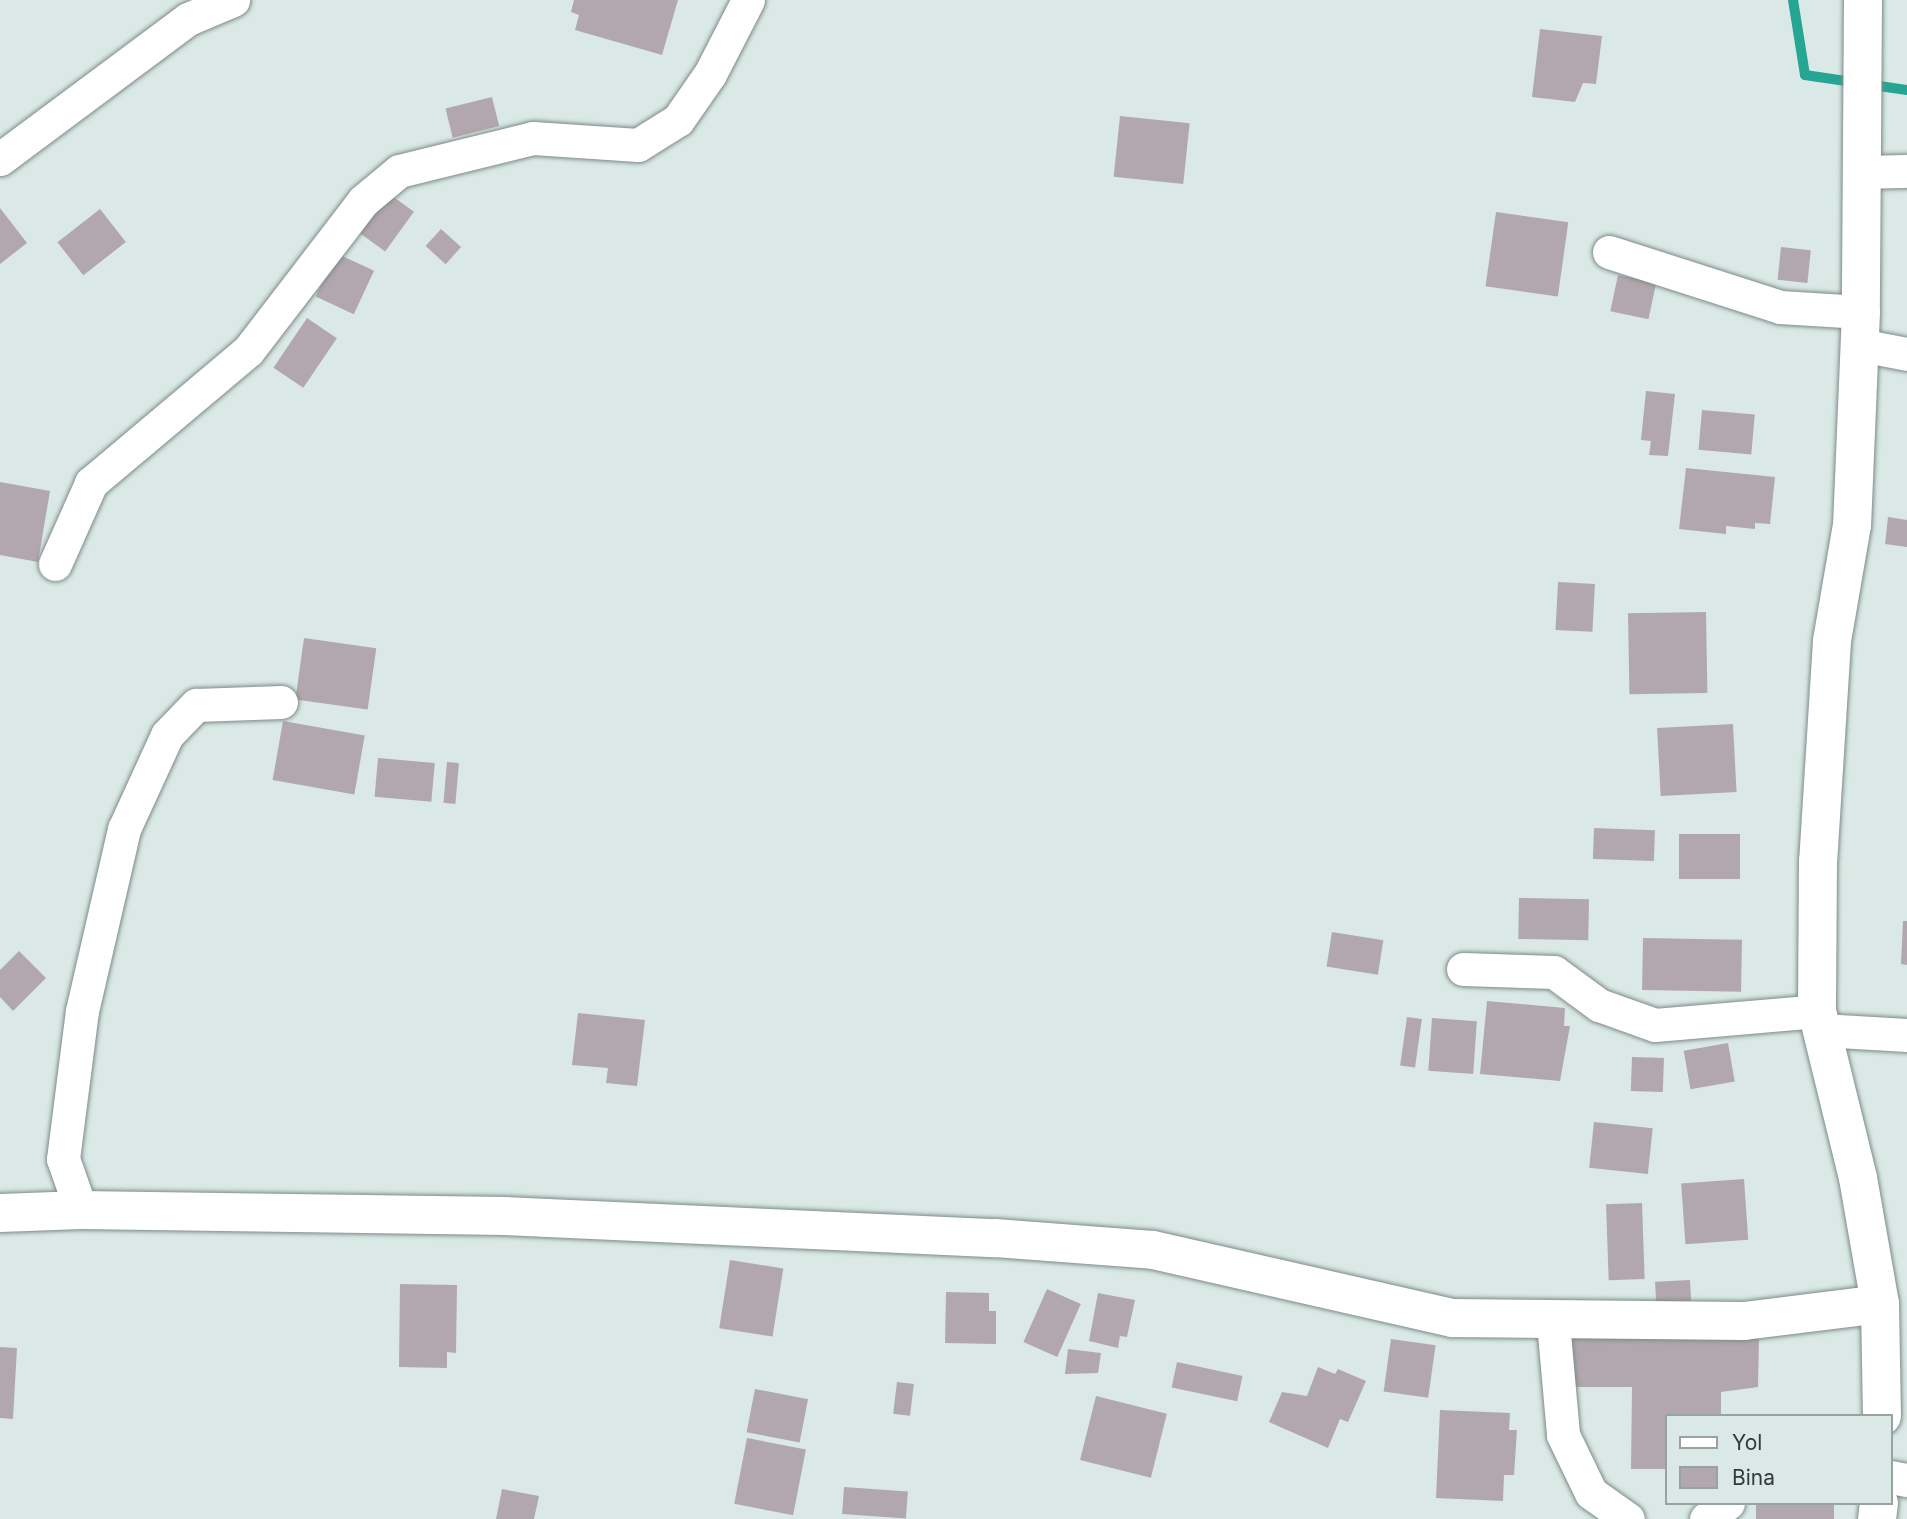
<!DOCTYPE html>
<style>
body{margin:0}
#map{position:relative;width:1907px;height:1519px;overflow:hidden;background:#dae9e5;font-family:Inter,sans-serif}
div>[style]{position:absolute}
.stream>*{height:10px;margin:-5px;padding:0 5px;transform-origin:5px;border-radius:5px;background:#26a494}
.building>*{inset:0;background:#b3a7ae;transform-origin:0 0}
.roads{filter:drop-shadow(0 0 2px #7d8b88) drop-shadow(0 0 2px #7d8b88)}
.street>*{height:33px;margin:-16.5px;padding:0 16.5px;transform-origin:16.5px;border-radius:16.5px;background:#fff}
.secondary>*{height:38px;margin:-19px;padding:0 19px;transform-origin:19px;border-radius:19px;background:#fff}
span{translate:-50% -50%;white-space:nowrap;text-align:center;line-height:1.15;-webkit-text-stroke:7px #dae9e5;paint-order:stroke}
.legend{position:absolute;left:1665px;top:1414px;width:228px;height:91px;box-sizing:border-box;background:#dae9e5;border:2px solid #97a3a0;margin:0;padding:9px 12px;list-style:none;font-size:21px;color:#333938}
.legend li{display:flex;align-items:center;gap:14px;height:35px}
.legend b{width:35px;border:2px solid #97a3a0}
</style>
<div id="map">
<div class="stream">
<i style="left:1793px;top:0;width:76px;rotate:80.9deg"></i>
<i style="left:1805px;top:75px;width:103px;rotate:8.4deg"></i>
</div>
<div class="building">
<i style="clip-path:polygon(574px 0,678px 0,662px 55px,575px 30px,579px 15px,571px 12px)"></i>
<i style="clip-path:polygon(1540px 29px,1602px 36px,1596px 84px,1583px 83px,1575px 102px,1532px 97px)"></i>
<i style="left:492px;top:97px;width:30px;height:48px;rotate:76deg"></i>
<i style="left:1120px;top:116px;width:70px;height:61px;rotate:6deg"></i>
<i style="left:384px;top:190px;width:37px;height:49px;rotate:36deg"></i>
<i style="clip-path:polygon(0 208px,27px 243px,0 264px)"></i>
<i style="left:100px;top:209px;width:42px;height:54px;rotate:52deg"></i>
<i style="left:1496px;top:212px;width:73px;height:75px;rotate:8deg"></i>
<i style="left:441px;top:229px;width:27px;height:23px;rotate:42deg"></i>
<i style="left:1781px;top:247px;width:30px;height:33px;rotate:6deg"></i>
<i style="left:336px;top:253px;width:42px;height:48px;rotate:25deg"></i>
<i style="left:1618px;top:275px;width:39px;height:37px;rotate:12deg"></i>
<i style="left:307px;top:318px;width:36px;height:60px;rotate:34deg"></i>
<i style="clip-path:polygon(1646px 391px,1675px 394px,1668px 456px,1649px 455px,1651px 441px,1641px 440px)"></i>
<i style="left:1702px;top:410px;width:53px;height:40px;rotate:5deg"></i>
<i style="clip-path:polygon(1686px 468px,1775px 477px,1770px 524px,1755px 523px,1755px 529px,1726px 526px,1726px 534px,1679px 529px)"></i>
<i style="clip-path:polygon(0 482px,50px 491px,38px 562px,0 555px)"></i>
<i style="clip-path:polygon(1888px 517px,1907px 520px,1907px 547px,1885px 544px)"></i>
<i style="left:1558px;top:582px;width:37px;height:48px;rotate:3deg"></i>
<i style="left:1706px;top:612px;width:81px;height:78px;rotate:89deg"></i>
<i style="left:304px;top:638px;width:73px;height:62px;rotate:8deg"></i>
<i style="left:283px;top:721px;width:83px;height:60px;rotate:10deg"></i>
<i style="left:1733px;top:724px;width:68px;height:76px;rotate:87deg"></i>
<i style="left:378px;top:758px;width:57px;height:39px;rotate:5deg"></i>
<i style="left:447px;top:762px;width:12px;height:41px;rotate:5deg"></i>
<i style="left:1594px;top:828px;width:61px;height:31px;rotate:2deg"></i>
<i style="left:1679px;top:834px;width:61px;height:45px"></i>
<i style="left:1519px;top:898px;width:70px;height:41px;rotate:1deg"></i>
<i style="clip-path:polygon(1903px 921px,1907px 921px,1907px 965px,1901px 964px)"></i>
<i style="left:1332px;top:932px;width:52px;height:35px;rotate:9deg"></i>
<i style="left:1643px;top:938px;width:99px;height:52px;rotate:1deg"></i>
<i style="clip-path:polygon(19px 951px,46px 978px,13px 1011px,0 997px,0 970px)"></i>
<i style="clip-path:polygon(1487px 1001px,1565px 1008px,1564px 1026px,1570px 1026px,1560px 1081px,1480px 1074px)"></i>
<i style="clip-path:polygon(578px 1013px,645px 1020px,637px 1086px,606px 1083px,608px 1068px,572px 1065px)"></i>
<i style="left:1407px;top:1017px;width:15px;height:49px;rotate:8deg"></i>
<i style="left:1432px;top:1018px;width:45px;height:53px;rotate:4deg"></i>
<i style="left:1728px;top:1043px;width:39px;height:45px;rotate:80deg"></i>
<i style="left:1632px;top:1057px;width:32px;height:34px;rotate:2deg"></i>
<i style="left:1594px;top:1122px;width:59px;height:46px;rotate:6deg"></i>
<i style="left:1744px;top:1179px;width:61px;height:63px;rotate:86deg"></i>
<i style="left:1642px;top:1203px;width:76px;height:36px;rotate:88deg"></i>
<i style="left:730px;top:1260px;width:54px;height:69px;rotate:9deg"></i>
<i style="left:1690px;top:1280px;width:21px;height:35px;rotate:87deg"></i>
<i style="clip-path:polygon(400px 1284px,457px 1285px,456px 1353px,447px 1352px,447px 1368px,399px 1367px)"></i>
<i style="left:1047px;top:1289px;width:37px;height:58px;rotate:24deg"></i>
<i style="clip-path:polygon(946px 1292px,989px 1293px,989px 1311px,996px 1311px,996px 1344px,945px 1343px)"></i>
<i style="clip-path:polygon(1098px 1293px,1135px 1300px,1127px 1337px,1120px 1336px,1118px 1348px,1089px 1341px)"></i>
<i style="clip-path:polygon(1569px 1337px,1759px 1338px,1758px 1387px,1721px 1392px,1721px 1416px,1667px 1416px,1667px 1469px,1631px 1469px,1632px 1387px,1569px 1387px)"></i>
<i style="left:1391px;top:1339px;width:45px;height:53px;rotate:8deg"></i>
<i style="clip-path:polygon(0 1347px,17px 1348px,13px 1419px,0 1418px)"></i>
<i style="clip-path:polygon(1068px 1349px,1101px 1353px,1098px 1373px,1065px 1374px)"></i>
<i style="left:1177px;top:1362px;width:67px;height:26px;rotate:12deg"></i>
<i style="clip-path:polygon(1318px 1367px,1335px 1374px,1338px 1369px,1366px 1381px,1348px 1422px,1340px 1419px,1328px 1448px,1269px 1422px,1282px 1392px,1307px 1396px)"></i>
<i style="left:897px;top:1382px;width:17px;height:32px;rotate:7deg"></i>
<i style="left:755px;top:1389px;width:54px;height:44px;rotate:11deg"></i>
<i style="left:1096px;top:1396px;width:73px;height:66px;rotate:14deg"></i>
<i style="clip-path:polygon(1440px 1410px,1510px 1413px,1509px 1430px,1517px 1430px,1514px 1475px,1504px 1475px,1503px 1501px,1436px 1498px)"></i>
<i style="left:747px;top:1438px;width:60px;height:67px;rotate:11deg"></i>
<i style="left:844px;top:1487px;width:64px;height:27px;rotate:4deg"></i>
<i style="clip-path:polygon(502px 1489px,539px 1496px,534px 1519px,496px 1519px)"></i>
<i style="left:1756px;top:1503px;width:78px;height:16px"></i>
</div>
<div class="roads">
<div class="street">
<i style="left:0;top:159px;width:234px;rotate:-36.7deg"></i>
<i style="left:188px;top:19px;width:49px;rotate:-22.9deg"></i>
<i style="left:1862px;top:172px;width:45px;rotate:-1.3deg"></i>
<i style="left:1609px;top:252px;width:180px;rotate:17.8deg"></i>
<i style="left:1780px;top:307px;width:81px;rotate:3.5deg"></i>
<i style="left:1860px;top:345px;width:48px;rotate:10.8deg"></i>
<i style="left:55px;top:564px;width:89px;rotate:-66deg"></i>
<i style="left:91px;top:483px;width:205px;rotate:-40.1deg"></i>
<i style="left:248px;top:351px;width:189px;rotate:-52.5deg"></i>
<i style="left:363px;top:201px;width:47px;rotate:-39.8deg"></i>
<i style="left:399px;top:171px;width:138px;rotate:-13.8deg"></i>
<i style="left:533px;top:138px;width:105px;rotate:3.8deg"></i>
<i style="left:638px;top:145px;width:47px;rotate:-32deg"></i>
<i style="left:678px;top:120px;width:56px;rotate:-55.2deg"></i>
<i style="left:710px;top:74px;width:83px;rotate:-62.8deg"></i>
<i style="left:1463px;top:969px;width:91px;rotate:1.9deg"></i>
<i style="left:1554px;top:972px;width:56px;rotate:36.3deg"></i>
<i style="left:1599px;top:1005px;width:59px;rotate:19.7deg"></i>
<i style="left:1655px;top:1025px;width:163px;rotate:-4.9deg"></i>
<i style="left:1821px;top:1030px;width:86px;rotate:3.3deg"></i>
<i style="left:81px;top:1210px;width:54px;rotate:-109.4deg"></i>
<i style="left:63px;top:1159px;width:149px;rotate:-82.7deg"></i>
<i style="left:82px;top:1011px;width:187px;rotate:-77deg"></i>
<i style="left:124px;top:829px;width:103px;rotate:-65.4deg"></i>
<i style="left:167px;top:735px;width:42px;rotate:-46deg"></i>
<i style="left:196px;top:705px;width:85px;rotate:-2deg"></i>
<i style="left:1553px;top:1322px;width:113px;rotate:84.9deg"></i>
<i style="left:1563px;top:1435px;width:64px;rotate:64.2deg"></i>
<i style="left:1591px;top:1493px;width:45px;rotate:35.1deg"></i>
<i style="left:1891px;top:1477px;width:16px;rotate:11deg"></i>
<i style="left:1706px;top:1519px;width:27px;rotate:-36deg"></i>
</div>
<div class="secondary">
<i style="left:1863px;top:0;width:312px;rotate:90.4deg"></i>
<i style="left:1861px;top:312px;width:213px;rotate:92.4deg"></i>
<i style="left:1852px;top:525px;width:118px;rotate:99.8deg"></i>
<i style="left:1832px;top:641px;width:220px;rotate:93.6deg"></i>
<i style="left:1818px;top:861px;width:150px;rotate:90.4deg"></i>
<i style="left:1817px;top:1011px;width:172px;rotate:76.2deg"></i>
<i style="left:1858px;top:1178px;width:128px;rotate:80.1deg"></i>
<i style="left:1880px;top:1304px;width:112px;rotate:89deg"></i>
<i style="left:0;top:1213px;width:81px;rotate:-2.1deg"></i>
<i style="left:81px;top:1210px;width:423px;rotate:0.8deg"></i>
<i style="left:504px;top:1216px;width:491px;rotate:2.6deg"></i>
<i style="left:995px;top:1238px;width:158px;rotate:4.3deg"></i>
<i style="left:1153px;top:1250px;width:307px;rotate:12.8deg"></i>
<i style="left:1452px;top:1318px;width:292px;rotate:0.6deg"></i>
<i style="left:1744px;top:1321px;width:137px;rotate:-7.1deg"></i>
<i style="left:1877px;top:1519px;width:16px;rotate:-83deg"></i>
</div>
</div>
<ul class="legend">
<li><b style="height:9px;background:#fff"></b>Yol</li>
<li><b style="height:19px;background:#b3a7ae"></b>Bina</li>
</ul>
</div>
